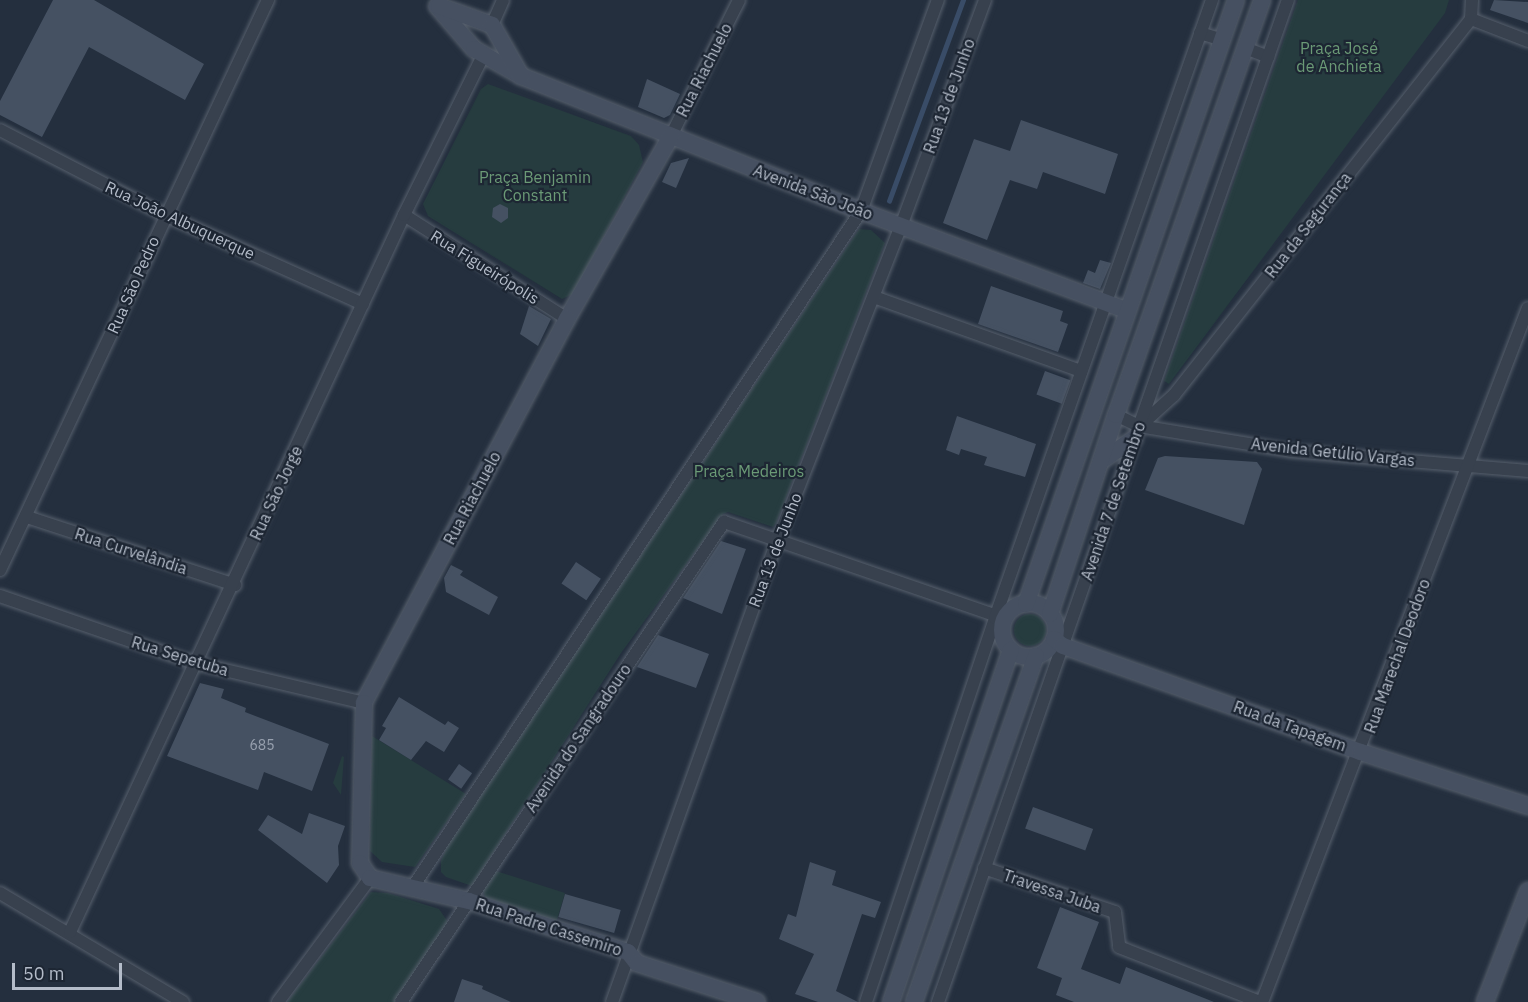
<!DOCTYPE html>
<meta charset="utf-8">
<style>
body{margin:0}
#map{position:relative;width:1528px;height:1002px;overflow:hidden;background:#242f3e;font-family:"IBM Plex Sans",sans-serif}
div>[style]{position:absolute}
.green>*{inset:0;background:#263c3f}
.round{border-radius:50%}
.stream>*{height:4.5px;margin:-2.25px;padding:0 2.25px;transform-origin:2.25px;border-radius:2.25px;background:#394c67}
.building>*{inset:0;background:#455162;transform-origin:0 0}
.roads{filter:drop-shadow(0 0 2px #565f6c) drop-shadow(0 0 2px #565f6c)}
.street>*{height:12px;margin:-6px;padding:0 6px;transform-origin:6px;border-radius:6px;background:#38414e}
.secondary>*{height:16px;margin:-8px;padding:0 8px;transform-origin:8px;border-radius:8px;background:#465061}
.secondary>.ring{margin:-8px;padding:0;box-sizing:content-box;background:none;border:16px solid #465061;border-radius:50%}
span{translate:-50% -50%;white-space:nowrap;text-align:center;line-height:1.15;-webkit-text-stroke:4.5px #1d2633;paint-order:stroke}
.number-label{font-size:14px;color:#98a1af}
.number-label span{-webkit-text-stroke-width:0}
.park-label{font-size:16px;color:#6b9a76}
.street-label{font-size:16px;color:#b4bcc9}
.scale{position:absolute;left:12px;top:963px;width:110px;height:27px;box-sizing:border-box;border:3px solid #b4bcc9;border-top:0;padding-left:8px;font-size:18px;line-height:21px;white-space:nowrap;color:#b4bcc9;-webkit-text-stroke:4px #1d2633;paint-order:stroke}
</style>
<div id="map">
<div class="green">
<i style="clip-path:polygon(1298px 0,1449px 0,1445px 13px,1169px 384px,1164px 381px)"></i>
<i style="clip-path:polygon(488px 84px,631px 136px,639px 145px,643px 162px,573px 294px,562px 299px,428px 216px,423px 204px,481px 89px)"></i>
<i style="clip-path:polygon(859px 229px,871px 230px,885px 243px,776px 523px,773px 527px,728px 512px,723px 514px,621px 653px,472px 886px,446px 877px,441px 872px,441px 861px,448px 843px)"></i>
<i class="round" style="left:1014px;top:614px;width:32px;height:32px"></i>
<i style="clip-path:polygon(372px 736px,466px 794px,415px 867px,382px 862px,370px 851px)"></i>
<i style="clip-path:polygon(342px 756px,344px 757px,341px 795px,333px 783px)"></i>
<i style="clip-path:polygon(496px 871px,565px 893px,556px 923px,485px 897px,483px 891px)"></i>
<i style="clip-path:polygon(371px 892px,388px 893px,439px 909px,448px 922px,396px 1002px,287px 1002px)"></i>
</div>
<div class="stream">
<i style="left:889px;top:201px;width:214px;rotate:-69.8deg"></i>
</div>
<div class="building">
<i style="clip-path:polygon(53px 0,94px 0,204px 64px,185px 100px,89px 47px,42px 137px,0 115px,0 101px)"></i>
<i style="clip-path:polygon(1494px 0,1528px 2px,1528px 23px,1490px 10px)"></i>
<i style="clip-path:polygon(647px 79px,680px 94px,670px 115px,664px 118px,638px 107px)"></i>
<i style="clip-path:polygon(1021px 120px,1118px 154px,1105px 194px,1043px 172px,1037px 189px,1010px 180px,987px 240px,943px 223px,974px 139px,1010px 151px)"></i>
<i style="clip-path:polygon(689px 158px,676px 188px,662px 182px,671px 163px)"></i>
<i style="clip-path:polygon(500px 204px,508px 208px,508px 218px,501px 223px,492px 217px,493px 208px)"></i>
<i style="clip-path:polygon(1100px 260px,1111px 263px,1100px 289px,1083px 283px,1088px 270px,1095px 273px)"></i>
<i style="clip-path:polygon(991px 286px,1063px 311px,1060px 321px,1068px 324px,1058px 352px,978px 324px)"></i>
<i style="clip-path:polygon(529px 306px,551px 319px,538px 346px,520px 334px)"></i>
<i style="left:1045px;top:371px;width:27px;height:25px;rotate:20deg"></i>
<i style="clip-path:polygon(957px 416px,1036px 444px,1025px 477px,984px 465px,987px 457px,961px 449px,959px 455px,946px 450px)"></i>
<i style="clip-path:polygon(1165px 456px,1257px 462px,1262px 469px,1244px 525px,1145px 490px,1158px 458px)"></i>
<i style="clip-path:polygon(721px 541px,746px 549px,722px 614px,683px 598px)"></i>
<i style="left:576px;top:562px;width:30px;height:26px;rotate:34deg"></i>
<i style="clip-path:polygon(451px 565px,463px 571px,460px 575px,498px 597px,489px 615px,446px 592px,444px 578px)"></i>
<i style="clip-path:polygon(658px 635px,709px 654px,696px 688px,637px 667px)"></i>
<i style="clip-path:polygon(200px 683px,224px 689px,221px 698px,246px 708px,245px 712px,329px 744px,312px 791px,264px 772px,258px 790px,167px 756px)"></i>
<i style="clip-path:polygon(399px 697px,445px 725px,448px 721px,459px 728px,444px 752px,426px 741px,411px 760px,379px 740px,386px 728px,382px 726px)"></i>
<i style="left:459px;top:764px;width:16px;height:19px;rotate:35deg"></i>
<i style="left:1033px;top:807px;width:64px;height:23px;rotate:20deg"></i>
<i style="clip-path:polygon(309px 813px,345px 826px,338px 846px,339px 865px,327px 883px,258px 830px,268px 815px,302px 834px)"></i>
<i style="clip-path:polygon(810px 862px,836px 871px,832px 885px,881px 902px,875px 918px,862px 914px,836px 991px,858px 1002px,818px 1002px,795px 994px,814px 954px,779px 939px,788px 914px,796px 917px)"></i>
<i style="left:565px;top:894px;width:58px;height:24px;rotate:16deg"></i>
<i style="clip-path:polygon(1060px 907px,1099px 922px,1081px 969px,1120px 984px,1126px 967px,1214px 1002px,1074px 1002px,1056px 995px,1062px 978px,1037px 968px)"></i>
<i style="clip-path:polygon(462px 979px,483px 986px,482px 989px,511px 1002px,454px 1002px)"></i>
</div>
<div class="roads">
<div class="street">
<i style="left:1471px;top:19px;width:61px;rotate:21.1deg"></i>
<i style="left:1471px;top:19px;width:19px;rotate:-87deg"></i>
<i style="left:492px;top:25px;width:27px;rotate:-66deg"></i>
<i style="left:1200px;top:33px;width:24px;rotate:17deg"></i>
<i style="left:1245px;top:48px;width:25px;rotate:21deg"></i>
<i style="left:0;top:130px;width:186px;rotate:27.3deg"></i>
<i style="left:165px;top:215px;width:217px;rotate:24.2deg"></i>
<i style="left:671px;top:136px;width:152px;rotate:-63.4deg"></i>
<i style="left:404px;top:215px;width:193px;rotate:32.5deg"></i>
<i style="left:874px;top:297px;width:220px;rotate:19.7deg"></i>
<i style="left:1116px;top:415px;width:25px;rotate:26deg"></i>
<i style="left:1139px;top:426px;width:154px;rotate:9.3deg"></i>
<i style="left:1291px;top:451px;width:238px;rotate:4.8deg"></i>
<i style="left:1141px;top:425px;width:45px;rotate:-42.3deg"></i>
<i style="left:1174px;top:395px;width:479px;rotate:-51.7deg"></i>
<i style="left:27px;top:517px;width:219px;rotate:18.1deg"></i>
<i style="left:0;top:570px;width:630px;rotate:-64.82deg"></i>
<i style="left:0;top:596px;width:206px;rotate:19deg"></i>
<i style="left:195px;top:663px;width:174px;rotate:13.3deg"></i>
<i style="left:984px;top:868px;width:138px;rotate:18.6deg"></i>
<i style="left:1115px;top:912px;width:35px;rotate:83deg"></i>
<i style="left:1119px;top:947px;width:151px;rotate:21.3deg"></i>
<i style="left:413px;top:887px;width:811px;rotate:-56.47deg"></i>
<i style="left:861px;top:211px;width:225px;rotate:-70deg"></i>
<i style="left:0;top:893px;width:213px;rotate:30.8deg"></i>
<i style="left:70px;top:932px;width:791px;rotate:-65.02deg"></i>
<i style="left:404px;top:215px;width:180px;rotate:-63.6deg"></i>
<i style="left:278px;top:1002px;width:154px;rotate:-53.4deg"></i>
<i style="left:401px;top:1002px;width:579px;rotate:-56.06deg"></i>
<i style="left:724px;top:522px;width:297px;rotate:19deg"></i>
<i style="left:612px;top:1002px;width:489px;rotate:-70.3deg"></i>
<i style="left:777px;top:542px;width:339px;rotate:-68.6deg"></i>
<i style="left:901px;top:226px;width:241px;rotate:-69.6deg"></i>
<i style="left:866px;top:1002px;width:405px;rotate:-71.4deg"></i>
<i style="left:995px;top:618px;width:655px;rotate:-70.65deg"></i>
<i style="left:938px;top:1002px;width:1061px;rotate:-70.75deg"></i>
<i style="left:1262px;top:1002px;width:743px;rotate:-69.03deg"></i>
</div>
<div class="secondary">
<i style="left:437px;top:6px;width:57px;rotate:49.3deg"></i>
<i style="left:474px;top:49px;width:54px;rotate:29.9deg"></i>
<i style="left:521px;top:76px;width:366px;rotate:21.7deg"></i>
<i style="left:861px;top:211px;width:283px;rotate:20.5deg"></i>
<i style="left:439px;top:6px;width:56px;rotate:19.7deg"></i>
<i style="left:492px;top:25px;width:59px;rotate:60.4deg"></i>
<i style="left:671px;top:136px;width:210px;rotate:119.6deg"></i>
<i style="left:567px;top:319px;width:434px;rotate:117.9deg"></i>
<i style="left:364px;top:703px;width:160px;rotate:91.4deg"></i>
<i style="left:360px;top:863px;width:18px;rotate:56deg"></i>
<i style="left:370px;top:878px;width:102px;rotate:13.1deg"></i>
<i style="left:469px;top:901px;width:167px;rotate:17.8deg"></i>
<i style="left:628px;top:952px;width:14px;rotate:51deg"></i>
<i style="left:637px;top:963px;width:126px;rotate:18deg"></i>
<i style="left:1101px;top:461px;width:40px;rotate:-34deg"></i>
<i class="ring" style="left:1002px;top:603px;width:38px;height:38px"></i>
<i style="left:1026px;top:604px;width:639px;rotate:-70.83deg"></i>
<i style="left:1050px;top:614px;width:210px;rotate:-71.7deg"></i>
<i style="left:1116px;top:415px;width:440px;rotate:-70.6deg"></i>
<i style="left:1054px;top:639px;width:11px;rotate:38deg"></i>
<i style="left:1063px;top:646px;width:316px;rotate:19.6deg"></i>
<i style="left:1361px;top:752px;width:176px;rotate:17.9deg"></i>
<i style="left:891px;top:1002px;width:372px;rotate:-71.2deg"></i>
<i style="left:914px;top:1002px;width:367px;rotate:-70.6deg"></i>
<i style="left:1485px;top:1002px;width:119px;rotate:-68.8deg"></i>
</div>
</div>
<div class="number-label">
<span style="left:262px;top:745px">685</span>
</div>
<div class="park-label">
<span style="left:1339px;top:57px">Praça José<br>de Anchieta</span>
<span style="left:535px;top:186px">Praça Benjamin<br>Constant</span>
<span style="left:749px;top:471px">Praça Medeiros</span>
</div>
<div class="street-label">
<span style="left:704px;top:70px;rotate:-63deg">Rua Riachuelo</span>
<span style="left:949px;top:96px;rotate:-70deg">Rua 13 de Junho</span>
<span style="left:813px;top:192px;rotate:21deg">Avenida São João</span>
<span style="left:180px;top:220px;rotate:25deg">Rua João Albuquerque</span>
<span style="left:1308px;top:225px;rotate:-52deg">Rua da Segurança</span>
<span style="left:485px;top:267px;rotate:32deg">Rua Figueirópolis</span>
<span style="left:133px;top:285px;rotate:-66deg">Rua São Pedro</span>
<span style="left:1333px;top:452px;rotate:6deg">Avenida Getúlio Vargas</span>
<span style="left:276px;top:493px;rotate:-65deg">Rua São Jorge</span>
<span style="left:472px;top:498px;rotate:-62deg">Rua Riachuelo</span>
<span style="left:1113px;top:501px;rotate:-71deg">Avenida 7 de Setembro</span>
<span style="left:775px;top:550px;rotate:-69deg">Rua 13 de Junho</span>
<span style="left:131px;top:551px;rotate:18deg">Rua Curvelândia</span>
<span style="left:180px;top:656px;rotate:17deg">Rua Sepetuba</span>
<span style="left:1397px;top:656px;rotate:-70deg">Rua Marechal Deodoro</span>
<span style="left:1290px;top:726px;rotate:20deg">Rua da Tapagem</span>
<span style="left:578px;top:738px;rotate:-56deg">Avenida do Sangradouro</span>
<span style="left:1052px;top:891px;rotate:19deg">Travessa Juba</span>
<span style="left:549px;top:927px;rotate:18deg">Rua Padre Cassemiro</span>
</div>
<div class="scale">50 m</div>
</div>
